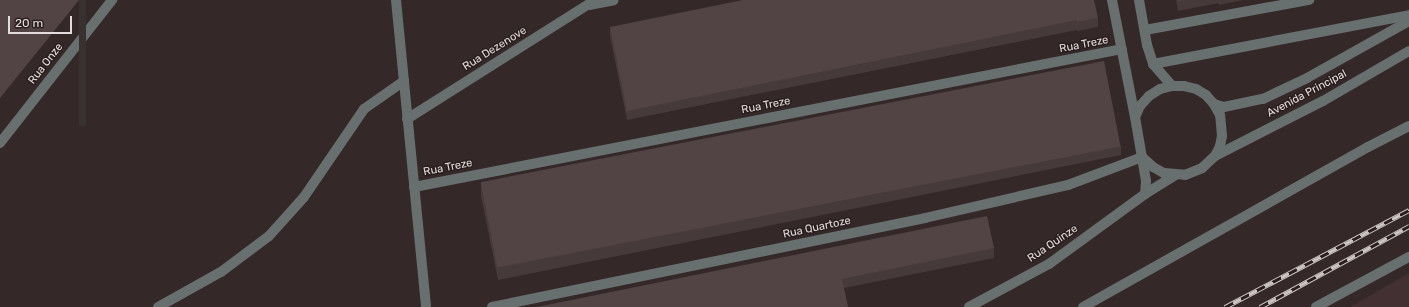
<!DOCTYPE html>
<style>
body{margin:0}
#map{position:relative;width:1409px;height:307px;overflow:hidden;background:#342829;font-family:Rubik,sans-serif}
div>[style]{position:absolute}
.built>*{inset:0;background:#433032}
.minor>*{height:10px;margin:-5px;padding:0 5px;transform-origin:5px;border-radius:5px;background:#686f6f}
.rail>*{height:4.5px;margin-top:-2.25px;transform-origin:0;background:repeating-linear-gradient(90deg,#2a1e1f 0 9px,#cdc4c4 0 18px);box-sizing:border-box;border-block:1px solid #cdc4c4}
.wall>*{inset:0;background:#473a3b}
.shaded-wall>*{inset:0;background:#393030;transform-origin:0 0}
.building>*{inset:0;background:#524445;transform-origin:0 0}
span{translate:-50% -50%;white-space:nowrap;text-align:center;line-height:1.15;-webkit-text-stroke:3px #2a1e1f;paint-order:stroke}
.street-label{font-size:11px;color:#e4dcdc}
.scale{position:absolute;left:8px;top:16px;width:64px;height:18px;box-sizing:border-box;border:2px solid #e4dcdc;border-top:0;padding-left:5px;font-size:12px;line-height:14px;white-space:nowrap;color:#e4dcdc;-webkit-text-stroke:3px #2a1e1f;paint-order:stroke}
</style>
<div id="map">
<div class="built">
<i style="clip-path:polygon(1409px 273px,1409px 307px,1350px 307px)"></i>
</div>
<div class="minor">
<i style="left:396px;top:0;width:308px;rotate:84.4deg"></i>
<i style="left:1112px;top:0;width:119px;rotate:78.9deg"></i>
<i style="left:1139px;top:0;width:46px;rotate:79.9deg"></i>
<i style="left:1147px;top:45px;width:20px;rotate:72deg"></i>
<i style="left:1153px;top:64px;width:29px;rotate:49deg"></i>
<i style="left:589px;top:5px;width:25px;rotate:-11deg"></i>
<i style="left:1145px;top:30px;width:167px;rotate:-10.4deg"></i>
<i style="left:1153px;top:64px;width:261px;rotate:-10.8deg"></i>
<i style="left:1214px;top:104px;width:10px;rotate:17deg"></i>
<i style="left:1224px;top:107px;width:40px;rotate:-12deg"></i>
<i style="left:1263px;top:99px;width:49px;rotate:-25.5deg"></i>
<i style="left:1307px;top:78px;width:117px;rotate:-29.2deg"></i>
<i style="left:407px;top:119px;width:222px;rotate:-32.3deg"></i>
<i style="left:0;top:143px;width:182px;rotate:-51.9deg"></i>
<i style="left:1215px;top:156px;width:121px;rotate:-27deg"></i>
<i style="left:1323px;top:101px;width:99px;rotate:-30.2deg"></i>
<i style="left:1142px;top:157px;width:15px;rotate:42deg"></i>
<i style="left:1153px;top:167px;width:13px;rotate:29deg"></i>
<i style="left:1164px;top:173px;width:21px;rotate:5deg"></i>
<i style="left:1185px;top:175px;width:18px;rotate:-22deg"></i>
<i style="left:1202px;top:168px;width:18px;rotate:-43deg"></i>
<i style="left:1215px;top:156px;width:11px;rotate:-63deg"></i>
<i style="left:1220px;top:146px;width:10px;rotate:-79deg"></i>
<i style="left:1222px;top:136px;width:21px;rotate:-95deg"></i>
<i style="left:1220px;top:115px;width:13px;rotate:-119deg"></i>
<i style="left:1214px;top:104px;width:12px;rotate:-132deg"></i>
<i style="left:1206px;top:95px;width:12px;rotate:-149deg"></i>
<i style="left:1196px;top:89px;width:12px;rotate:-166deg"></i>
<i style="left:1184px;top:86px;width:12px;rotate:180deg"></i>
<i style="left:1172px;top:86px;width:12px;rotate:166deg"></i>
<i style="left:1160px;top:89px;width:13px;rotate:148deg"></i>
<i style="left:1149px;top:96px;width:13px;rotate:132deg"></i>
<i style="left:1140px;top:106px;width:12px;rotate:114deg"></i>
<i style="left:1135px;top:117px;width:65px;rotate:80.2deg"></i>
<i style="left:1146px;top:181px;width:13px;rotate:94deg"></i>
<i style="left:414px;top:187px;width:721px;rotate:-11.03deg"></i>
<i style="left:158px;top:307px;width:72px;rotate:-29.1deg"></i>
<i style="left:221px;top:272px;width:60px;rotate:-36.9deg"></i>
<i style="left:269px;top:236px;width:52px;rotate:-48.1deg"></i>
<i style="left:304px;top:197px;width:107px;rotate:-55.7deg"></i>
<i style="left:364px;top:109px;width:49px;rotate:-35deg"></i>
<i style="left:492px;top:307px;width:442px;rotate:-11.6deg"></i>
<i style="left:925px;top:218px;width:147px;rotate:-13deg"></i>
<i style="left:1068px;top:185px;width:79px;rotate:-20.7deg"></i>
<i style="left:969px;top:307px;width:91px;rotate:-28.3deg"></i>
<i style="left:1049px;top:264px;width:119px;rotate:-36.1deg"></i>
<i style="left:1145px;top:194px;width:36px;rotate:-32deg"></i>
<i style="left:1083px;top:307px;width:327px;rotate:-29.3deg"></i>
<i style="left:1368px;top:147px;width:46px;rotate:-27.1deg"></i>
<i style="left:1316px;top:307px;width:106px;rotate:-28.3deg"></i>
</div>
<div class="rail">
<i style="left:1225px;top:307px;width:208px;rotate:-27.8deg"></i>
<i style="left:1260px;top:307px;width:170px;rotate:-28.5deg"></i>
</div>
<div class="wall">
<i style="clip-path:polygon(1176px 0,1243px 0,1219px 5px,1218px 3px,1178px 11px)"></i>
<i style="clip-path:polygon(1098px 18px,1098px 27px,1077px 31px,1077px 30px,627px 120px,610px 36px,610px 27px)"></i>
<i style="clip-path:polygon(1121px 146px,1121px 155px,498px 280px,481px 196px,481px 186px)"></i>
<i style="clip-path:polygon(994px 248px,994px 258px,844px 288px,848px 307px,537px 307px)"></i>
</div>
<div class="shaded-wall">
<i style="left:79px;top:0;width:7px;height:126px"></i>
</div>
<div class="building">
<i style="clip-path:polygon(0 0,79px 0,0 98px)"></i>
<i style="clip-path:polygon(743px 0,1094px 0,1098px 18px,1077px 22px,1077px 20px,627px 111px,610px 27px)"></i>
<i style="clip-path:polygon(1178px 0,1186px 0,1178px 1px)"></i>
<i style="left:1104px;top:61px;width:87px;height:635px;rotate:79deg"></i>
<i style="clip-path:polygon(987px 216px,994px 248px,842px 279px,848px 307px,537px 307px)"></i>
</div>
<div class="street-label">
<span style="left:1084px;top:45px;rotate:-11deg">Rua Treze</span>
<span style="left:495px;top:49px;rotate:-32deg">Rua Dezenove</span>
<span style="left:46px;top:64px;rotate:-52deg">Rua Onze</span>
<span style="left:1307px;top:94px;rotate:-28deg">Avenida Principal</span>
<span style="left:766px;top:106px;rotate:-11deg">Rua Treze</span>
<span style="left:448px;top:168px;rotate:-11deg">Rua Treze</span>
<span style="left:817px;top:228px;rotate:-12deg">Rua Quartoze</span>
<span style="left:1053px;top:244px;rotate:-34deg">Rua Quinze</span>
</div>
<div class="scale">20 m</div>
</div>
